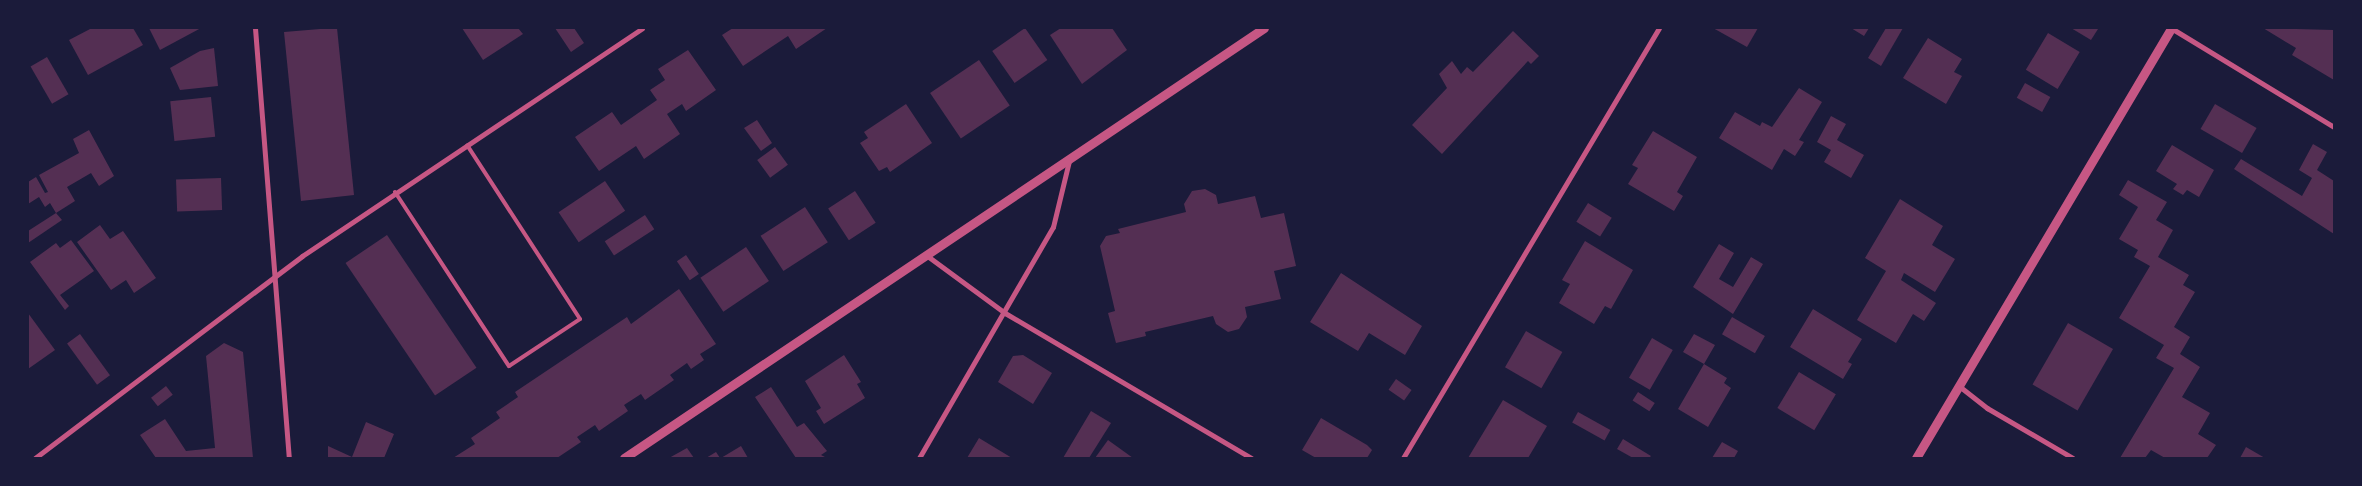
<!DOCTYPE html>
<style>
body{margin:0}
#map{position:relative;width:2362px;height:486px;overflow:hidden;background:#1b1b3a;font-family:Merriweather,serif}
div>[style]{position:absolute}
.building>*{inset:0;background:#542f53;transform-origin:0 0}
.service>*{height:4px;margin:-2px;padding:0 2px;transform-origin:2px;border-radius:2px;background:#c65784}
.minor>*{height:5px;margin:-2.5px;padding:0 2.5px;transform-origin:2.5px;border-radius:2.5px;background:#c65784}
.tertiary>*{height:9px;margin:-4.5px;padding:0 4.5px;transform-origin:4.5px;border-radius:4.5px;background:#c65784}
span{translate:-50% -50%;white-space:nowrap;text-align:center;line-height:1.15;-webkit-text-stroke:4px #1b1b3a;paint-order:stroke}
.frame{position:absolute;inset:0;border:29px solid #1b1b3a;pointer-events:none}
</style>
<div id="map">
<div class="building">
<i style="clip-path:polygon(92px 28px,133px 28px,143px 45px,88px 75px,69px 40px)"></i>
<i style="clip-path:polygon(149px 28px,201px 28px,160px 50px)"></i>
<i style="clip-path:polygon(332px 28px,337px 28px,354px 195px,301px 201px,284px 32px)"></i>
<i style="clip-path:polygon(462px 28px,518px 28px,523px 34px,483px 60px)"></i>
<i style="clip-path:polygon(555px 28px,574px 28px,584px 43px,571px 52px)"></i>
<i style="clip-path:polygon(733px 28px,827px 28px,796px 49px,788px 36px,743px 66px,722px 35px)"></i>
<i style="left:1025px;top:28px;width:39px;height:40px;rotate:55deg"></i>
<i style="clip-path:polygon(1061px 28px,1112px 28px,1127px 50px,1082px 84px,1050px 35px)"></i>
<i style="clip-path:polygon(1713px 28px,1758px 28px,1747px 47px)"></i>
<i style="clip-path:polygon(1851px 28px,1869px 28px,1864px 36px)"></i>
<i style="clip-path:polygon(1886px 28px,1903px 28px,1881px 66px,1868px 58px)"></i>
<i style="clip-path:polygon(2071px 28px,2096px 28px,2098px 29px,2091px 40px)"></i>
<i style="clip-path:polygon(2263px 28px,2334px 30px,2334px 80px,2292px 55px,2296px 48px)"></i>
<i style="clip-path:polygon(1513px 31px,1539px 56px,1531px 64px,1528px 61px,1442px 154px,1412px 125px,1447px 88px,1439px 74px,1452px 61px,1461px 74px,1467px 67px,1473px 72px)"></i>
<i style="left:2048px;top:33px;width:37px;height:43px;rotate:31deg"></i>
<i style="clip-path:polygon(1928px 38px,1962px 59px,1954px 72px,1962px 76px,1946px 104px,1903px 78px)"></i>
<i style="clip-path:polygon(214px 48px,218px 86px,180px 90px,170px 68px,200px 51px)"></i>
<i style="clip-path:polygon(688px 50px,716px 90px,686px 111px,682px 104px,667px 114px,680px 134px,644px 159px,636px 146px,599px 171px,575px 137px,612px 112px,621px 125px,657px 100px,650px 90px,665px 80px,658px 69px)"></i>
<i style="left:47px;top:57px;width:43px;height:19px;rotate:60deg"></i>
<i style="left:979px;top:60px;width:55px;height:59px;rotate:56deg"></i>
<i style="left:2025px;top:83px;width:29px;height:17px;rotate:29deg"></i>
<i style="clip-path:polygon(1799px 88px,1822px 102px,1799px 140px,1804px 142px,1795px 156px,1784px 149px,1772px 170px,1719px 138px,1735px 112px,1760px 126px,1762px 122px,1772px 127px)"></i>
<i style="left:211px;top:97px;width:40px;height:41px;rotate:84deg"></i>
<i style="clip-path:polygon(906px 104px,932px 143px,890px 172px,887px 167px,879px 171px,860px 143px,868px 138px,864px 132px)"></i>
<i style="left:2215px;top:104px;width:48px;height:29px;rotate:30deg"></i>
<i style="clip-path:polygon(1831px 116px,1846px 124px,1837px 140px,1864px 155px,1851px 178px,1824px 162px,1831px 150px,1817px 142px)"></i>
<i style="clip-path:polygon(757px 120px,772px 143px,761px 151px,744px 128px)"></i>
<i style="clip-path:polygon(89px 130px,114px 176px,99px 186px,91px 173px,67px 187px,75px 201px,56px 213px,50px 203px,45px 207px,39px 197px,28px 204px,28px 182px,36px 177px,45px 193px,48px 192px,39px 175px,79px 153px,73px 139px)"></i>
<i style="clip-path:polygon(1653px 131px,1697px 157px,1677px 192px,1683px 196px,1674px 211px,1628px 184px,1638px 168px,1632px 165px)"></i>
<i style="clip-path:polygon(2313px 144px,2327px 152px,2317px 170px,2334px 181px,2334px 234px,2234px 169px,2241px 159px,2302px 196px,2312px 178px,2299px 170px)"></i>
<i style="clip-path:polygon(2172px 145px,2214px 170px,2199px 197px,2187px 190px,2183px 195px,2173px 189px,2177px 184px,2156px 171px)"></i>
<i style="left:775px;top:147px;width:22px;height:22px;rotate:54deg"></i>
<i style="left:221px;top:178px;width:32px;height:45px;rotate:88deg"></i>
<i style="clip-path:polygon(2128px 180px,2167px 202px,2156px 220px,2173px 230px,2158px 257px,2189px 275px,2183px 285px,2195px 292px,2174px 327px,2190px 337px,2180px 354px,2200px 367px,2182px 397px,2210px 413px,2198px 434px,2216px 445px,2207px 458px,2165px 458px,2151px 450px,2145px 458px,2120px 458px,2174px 368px,2156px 358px,2164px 345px,2119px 318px,2150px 266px,2134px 257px,2138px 250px,2119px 239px,2138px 207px,2119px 195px)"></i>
<i style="left:605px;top:181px;width:36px;height:56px;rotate:56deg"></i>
<i style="clip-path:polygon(1205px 189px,1216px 195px,1218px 204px,1255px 196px,1261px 218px,1284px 213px,1296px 266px,1274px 271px,1281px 299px,1245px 307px,1247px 317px,1239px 329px,1228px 332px,1216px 324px,1213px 316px,1145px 332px,1146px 336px,1116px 343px,1108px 313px,1115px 311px,1100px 246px,1106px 236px,1120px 233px,1118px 229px,1186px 212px,1184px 204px,1192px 191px)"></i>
<i style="left:855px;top:191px;width:38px;height:32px;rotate:57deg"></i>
<i style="clip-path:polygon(1900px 199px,1943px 226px,1932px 245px,1955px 259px,1935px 292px,1904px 273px,1901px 280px,1936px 303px,1924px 321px,1913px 314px,1896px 343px,1857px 320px,1886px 271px,1865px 258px)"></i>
<i style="left:1588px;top:203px;width:28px;height:22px;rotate:32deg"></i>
<i style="left:805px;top:207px;width:42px;height:53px;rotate:57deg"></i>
<i style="clip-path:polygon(56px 213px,62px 220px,28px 243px,28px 231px)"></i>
<i style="left:645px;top:215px;width:17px;height:48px;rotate:57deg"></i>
<i style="clip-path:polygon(100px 225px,110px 239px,123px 231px,156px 278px,134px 293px,126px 280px,111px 290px,77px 242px)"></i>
<i style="left:387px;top:235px;width:160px;height:50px;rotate:56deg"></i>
<i style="clip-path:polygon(71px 240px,94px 271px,60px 295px,69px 306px,65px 310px,30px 262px,56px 243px,60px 248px)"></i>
<i style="clip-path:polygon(1585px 241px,1633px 270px,1611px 309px,1605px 306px,1594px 324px,1559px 303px,1570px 284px,1562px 280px)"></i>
<i style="clip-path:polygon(1719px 244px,1734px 253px,1719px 279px,1733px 287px,1751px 257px,1763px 264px,1733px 314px,1693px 287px)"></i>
<i style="left:746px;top:247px;width:41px;height:55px;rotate:56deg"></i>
<i style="left:686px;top:255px;width:23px;height:11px;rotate:56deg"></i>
<i style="clip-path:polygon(1341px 273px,1422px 326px,1405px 355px,1369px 333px,1358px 351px,1310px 322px)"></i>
<i style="clip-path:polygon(679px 289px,716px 344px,700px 354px,704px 360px,691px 369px,687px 363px,670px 375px,674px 380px,645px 400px,641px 394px,624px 405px,628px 411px,599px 431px,595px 425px,577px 437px,581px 442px,557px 458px,453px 458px,475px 444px,471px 438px,500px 418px,496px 412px,518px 397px,515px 392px,627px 317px,631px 324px)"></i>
<i style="clip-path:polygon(1813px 309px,1862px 339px,1848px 362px,1852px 364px,1843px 379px,1790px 347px)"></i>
<i style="clip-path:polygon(28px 313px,55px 350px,28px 369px)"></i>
<i style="left:1732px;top:317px;width:38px;height:20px;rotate:30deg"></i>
<i style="left:2068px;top:323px;width:52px;height:71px;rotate:30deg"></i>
<i style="left:1526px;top:331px;width:42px;height:42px;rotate:30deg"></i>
<i style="left:80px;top:334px;width:51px;height:16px;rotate:54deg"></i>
<i style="clip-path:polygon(1694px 334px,1715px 345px,1704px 364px,1727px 378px,1724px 383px,1731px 388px,1708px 427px,1678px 409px,1704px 364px,1683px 352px)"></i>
<i style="left:1652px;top:338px;width:24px;height:46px;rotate:30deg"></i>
<i style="clip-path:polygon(224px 343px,243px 352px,253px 458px,156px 458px,140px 435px,165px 419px,186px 451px,215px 448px,206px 356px)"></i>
<i style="clip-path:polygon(844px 355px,861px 382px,857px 384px,865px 398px,824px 424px,816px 411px,821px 408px,805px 381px)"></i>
<i style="clip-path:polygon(1023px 355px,1052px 373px,1033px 404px,998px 382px,1013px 356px)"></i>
<i style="left:1799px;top:372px;width:43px;height:42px;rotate:31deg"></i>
<i style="left:1396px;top:379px;width:19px;height:13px;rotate:35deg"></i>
<i style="left:166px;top:386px;width:11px;height:19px;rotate:52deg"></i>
<i style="clip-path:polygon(771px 387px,797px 427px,804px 423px,827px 451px,821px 455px,827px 458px,796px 458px,755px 397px)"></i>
<i style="left:1638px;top:392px;width:20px;height:10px;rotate:33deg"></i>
<i style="clip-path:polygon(1503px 400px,1547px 426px,1528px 458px,1468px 458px)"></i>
<i style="clip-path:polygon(1091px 411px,1111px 423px,1089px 458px,1063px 458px)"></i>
<i style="left:1578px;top:412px;width:37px;height:12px;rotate:29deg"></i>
<i style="clip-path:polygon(1321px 418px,1367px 445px,1372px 450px,1367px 458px,1316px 458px,1302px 450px)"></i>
<i style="clip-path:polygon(366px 422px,394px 434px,384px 458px,328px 458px,328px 446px,352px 457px)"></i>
<i style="clip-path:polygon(979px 438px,1012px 458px,967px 458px)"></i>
<i style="clip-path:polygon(1623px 439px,1651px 456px,1649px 458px,1633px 458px,1617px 449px)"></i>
<i style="clip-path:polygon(1108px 440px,1133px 458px,1095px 458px)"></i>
<i style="clip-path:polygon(1722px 442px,1738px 451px,1734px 458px,1712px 458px)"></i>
<i style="clip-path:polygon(741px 446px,748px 458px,721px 458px)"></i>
<i style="clip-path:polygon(2246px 447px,2265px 458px,2240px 458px)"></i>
<i style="clip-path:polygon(687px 448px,694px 458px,669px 458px)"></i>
<i style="clip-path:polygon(716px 452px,720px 458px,706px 458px)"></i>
</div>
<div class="service">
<i style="left:395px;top:192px;width:208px;rotate:56.8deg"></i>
<i style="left:509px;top:366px;width:85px;rotate:-33.5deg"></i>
<i style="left:580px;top:319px;width:207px;rotate:-123deg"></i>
</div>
<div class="minor">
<i style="left:255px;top:28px;width:431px;rotate:85.5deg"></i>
<i style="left:2171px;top:28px;width:191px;rotate:31.3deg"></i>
<i style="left:926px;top:255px;width:98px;rotate:36.3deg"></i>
<i style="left:1005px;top:313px;width:286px;rotate:30.5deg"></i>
<i style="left:1959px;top:386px;width:36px;rotate:38deg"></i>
<i style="left:1987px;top:408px;width:99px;rotate:30.2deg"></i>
<i style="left:35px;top:458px;width:335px;rotate:-37.1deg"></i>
<i style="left:302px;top:256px;width:409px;rotate:-33.8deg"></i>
<i style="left:919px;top:458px;width:267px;rotate:-59.9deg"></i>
<i style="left:1053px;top:227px;width:68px;rotate:-76.4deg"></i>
<i style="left:1403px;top:458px;width:500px;rotate:-59.23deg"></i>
</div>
<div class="tertiary">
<i style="left:624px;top:458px;width:771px;rotate:-33.9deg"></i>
<i style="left:1916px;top:458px;width:500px;rotate:-59.3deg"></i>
</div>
<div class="frame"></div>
</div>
